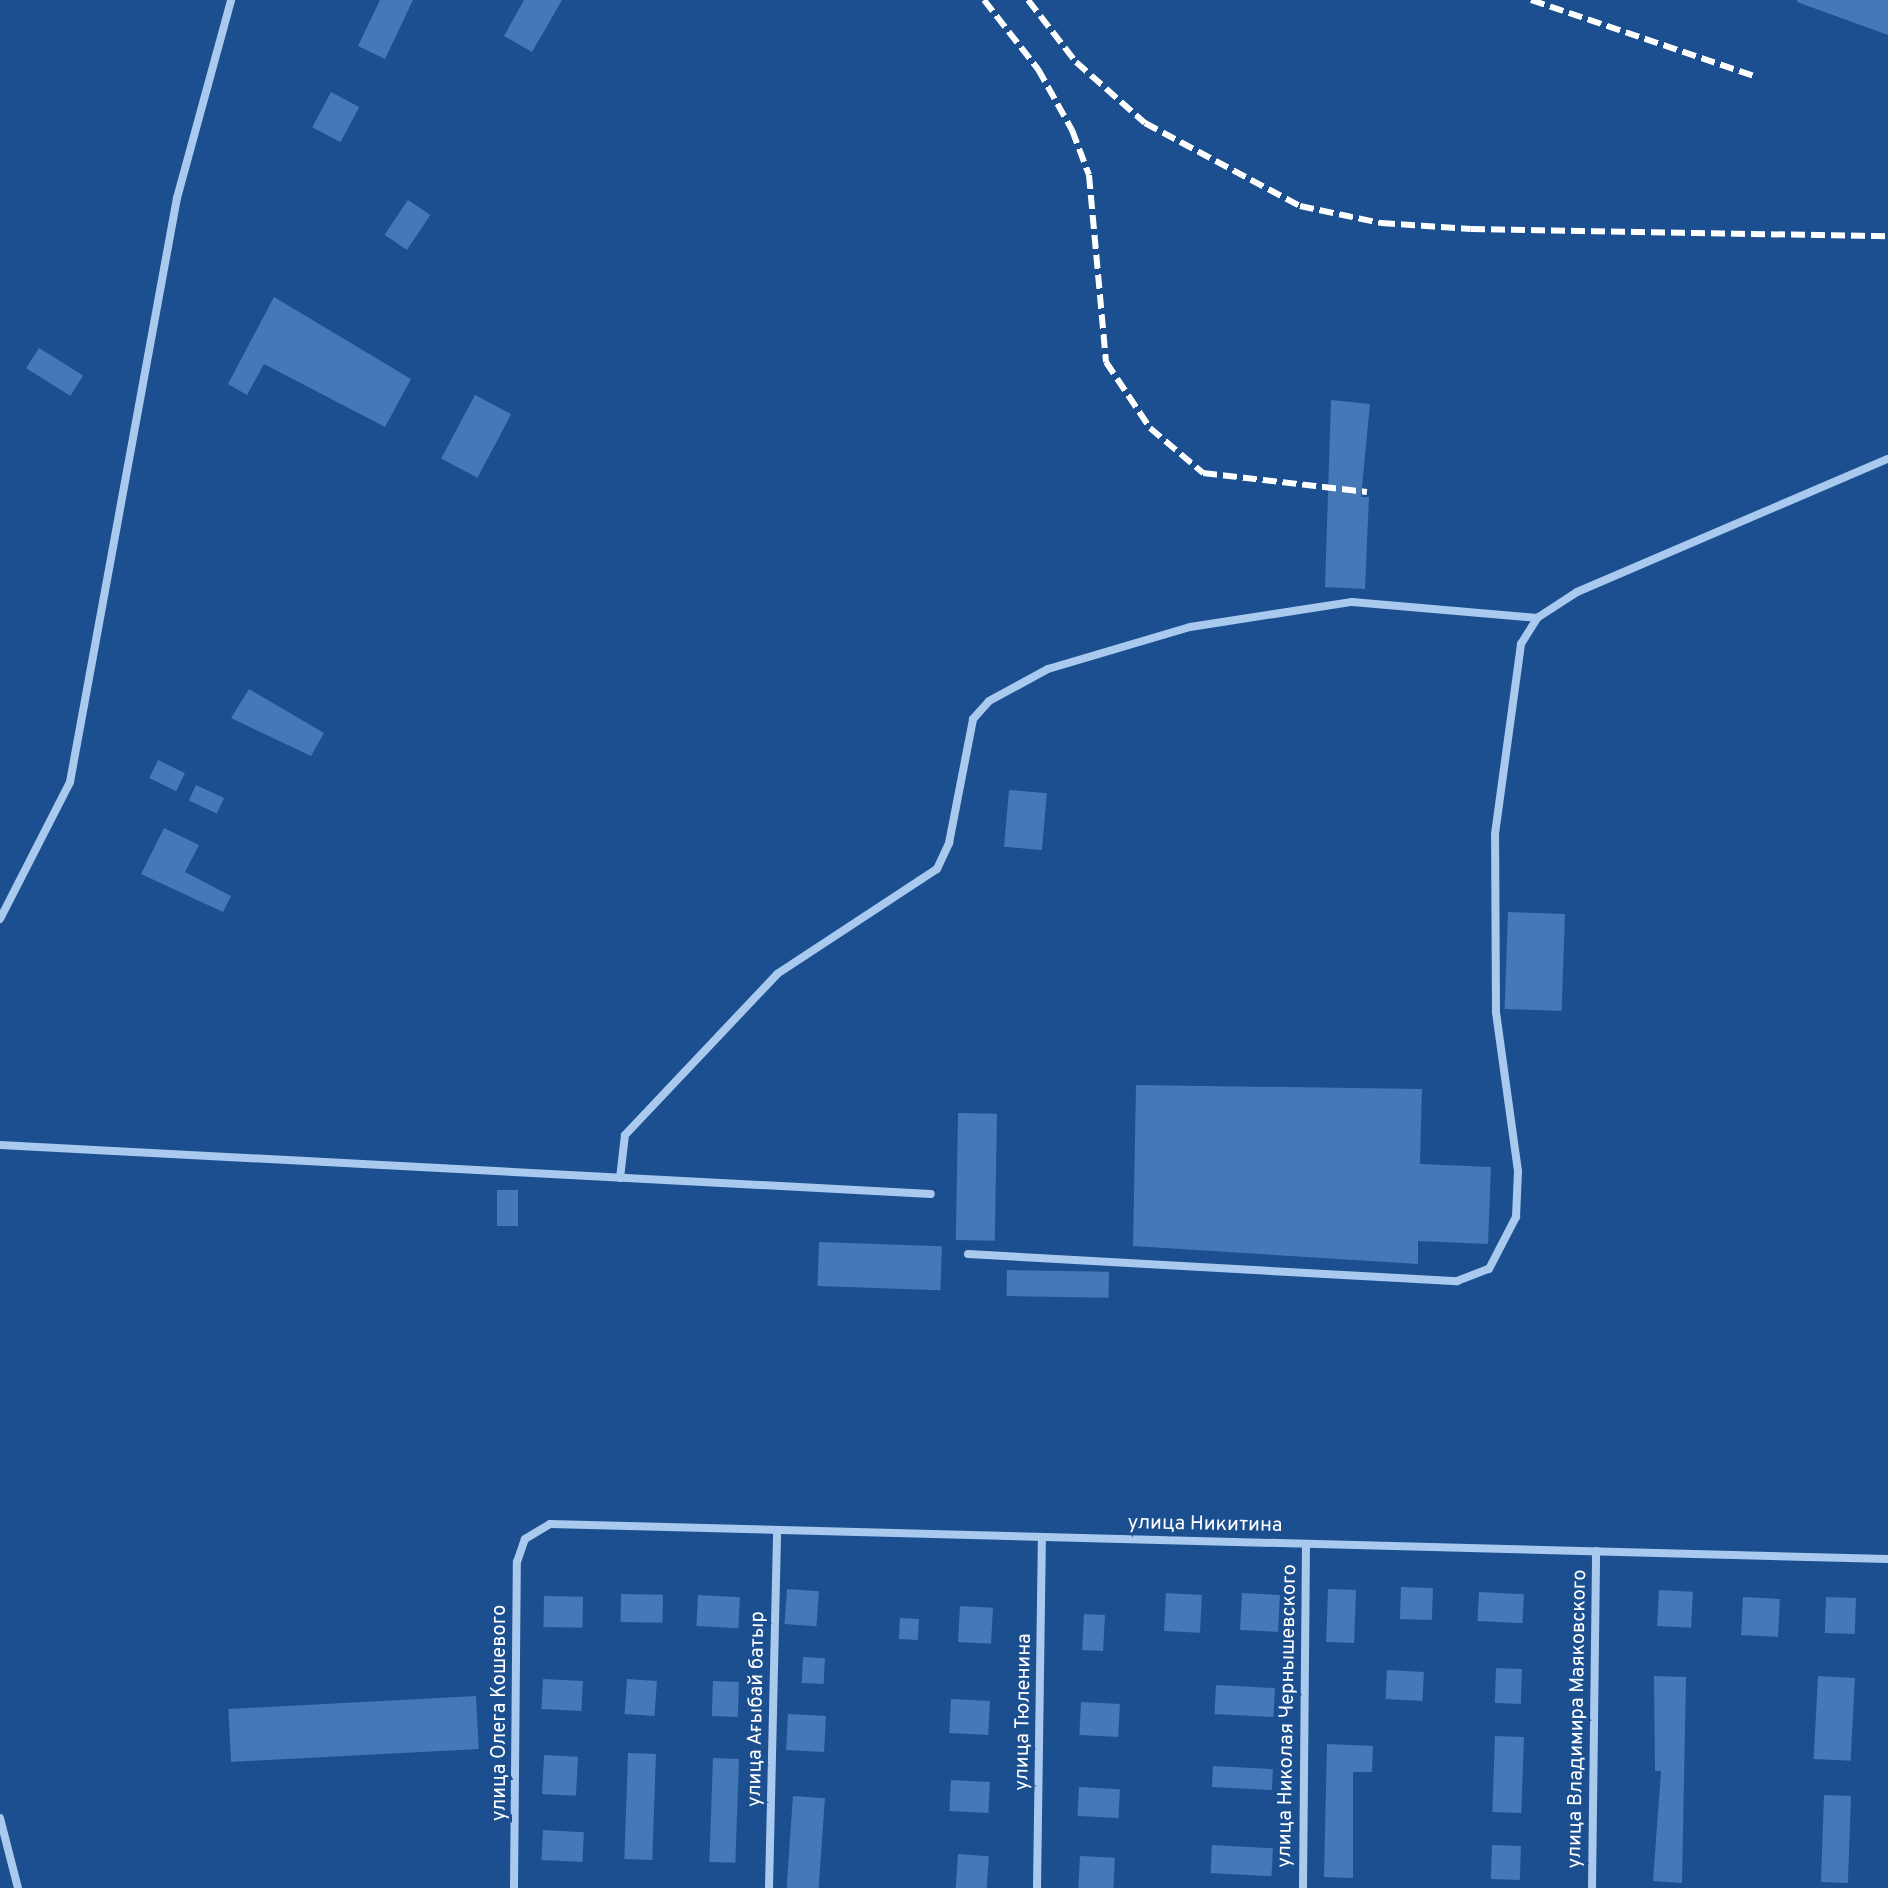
<!DOCTYPE html>
<meta charset="utf-8">
<style>
body{margin:0}
#map{position:relative;width:1888px;height:1888px;overflow:hidden;background:#1b4f8f;font-family:Overpass,sans-serif}
div>[style]{position:absolute}
.building>*{inset:0;background:#4478b7;transform-origin:0 0}
.street>*{height:8px;margin:-4px;padding:0 4px;transform-origin:4px;border-radius:4px;background:#a9c9ee}
.rail>*{height:6px;margin-top:-3px;transform-origin:0;background:repeating-linear-gradient(90deg,#fff 0 14px,transparent 0 20px)}
span{translate:-50% -50%;white-space:nowrap;text-align:center;line-height:1.15;-webkit-text-stroke:6px #1b4f8f;paint-order:stroke}
.street-label{font-size:20px;color:#fff}
</style>
<div id="map">
<div class="building">
<i style="clip-path:polygon(380px 0,413px 0,385px 59px,358px 46px)"></i>
<i style="clip-path:polygon(524px 0,562px 0,532px 52px,504px 36px)"></i>
<i style="clip-path:polygon(1797px 0,1888px 0,1888px 35px,1797px 2px)"></i>
<i style="left:331px;top:92px;width:32px;height:40px;rotate:28deg"></i>
<i style="left:408px;top:200px;width:27px;height:42px;rotate:34deg"></i>
<i style="clip-path:polygon(274px 297px,411px 379px,385px 427px,264px 364px,247px 395px,228px 384px)"></i>
<i style="left:39px;top:348px;width:52px;height:24px;rotate:32deg"></i>
<i style="left:475px;top:395px;width:41px;height:72px;rotate:28deg"></i>
<i style="clip-path:polygon(1331px 400px,1370px 404px,1361px 497px,1369px 497px,1365px 589px,1325px 587px)"></i>
<i style="clip-path:polygon(249px 689px,324px 733px,311px 756px,231px 718px)"></i>
<i style="left:158px;top:760px;width:30px;height:20px;rotate:26deg"></i>
<i style="left:196px;top:785px;width:31px;height:17px;rotate:25deg"></i>
<i style="left:1009px;top:790px;width:38px;height:57px;rotate:5deg"></i>
<i style="clip-path:polygon(164px 828px,199px 845px,185px 872px,231px 896px,223px 912px,141px 874px)"></i>
<i style="left:1508px;top:912px;width:57px;height:97px;rotate:2deg"></i>
<i style="clip-path:polygon(1136px 1085px,1422px 1089px,1420px 1164px,1491px 1167px,1488px 1244px,1418px 1241px,1418px 1264px,1133px 1246px)"></i>
<i style="left:958px;top:1113px;width:39px;height:127px;rotate:1deg"></i>
<i style="left:497px;top:1190px;width:21px;height:36px"></i>
<i style="left:819px;top:1242px;width:123px;height:44px;rotate:2deg"></i>
<i style="left:1007px;top:1270px;width:102px;height:26px;rotate:1deg"></i>
<i style="left:1401px;top:1587px;width:32px;height:32px;rotate:2deg"></i>
<i style="left:787px;top:1589px;width:32px;height:35px;rotate:4deg"></i>
<i style="left:1328px;top:1589px;width:28px;height:53px;rotate:2deg"></i>
<i style="left:1659px;top:1590px;width:34px;height:36px;rotate:3deg"></i>
<i style="left:1479px;top:1592px;width:45px;height:29px;rotate:3deg"></i>
<i style="left:1166px;top:1593px;width:36px;height:38px;rotate:3deg"></i>
<i style="left:1242px;top:1593px;width:38px;height:37px;rotate:3deg"></i>
<i style="left:621px;top:1594px;width:42px;height:28px;rotate:1deg"></i>
<i style="left:698px;top:1595px;width:42px;height:31px;rotate:3deg"></i>
<i style="left:544px;top:1596px;width:39px;height:31px;rotate:1deg"></i>
<i style="left:1743px;top:1597px;width:37px;height:38px;rotate:3deg"></i>
<i style="left:1826px;top:1597px;width:30px;height:36px;rotate:2deg"></i>
<i style="left:960px;top:1606px;width:33px;height:36px;rotate:3deg"></i>
<i style="left:1084px;top:1614px;width:21px;height:36px;rotate:3deg"></i>
<i style="left:900px;top:1618px;width:19px;height:21px;rotate:3deg"></i>
<i style="left:803px;top:1657px;width:22px;height:26px;rotate:3deg"></i>
<i style="left:1496px;top:1668px;width:26px;height:35px;rotate:2deg"></i>
<i style="left:1387px;top:1670px;width:37px;height:29px;rotate:3deg"></i>
<i style="clip-path:polygon(1654px 1676px,1686px 1677px,1682px 1883px,1653px 1881px,1661px 1771px,1655px 1771px)"></i>
<i style="left:1818px;top:1676px;width:37px;height:83px;rotate:3deg"></i>
<i style="left:543px;top:1679px;width:40px;height:30px;rotate:3deg"></i>
<i style="left:627px;top:1679px;width:30px;height:35px;rotate:4deg"></i>
<i style="left:713px;top:1681px;width:26px;height:35px;rotate:2deg"></i>
<i style="left:1216px;top:1685px;width:59px;height:29px;rotate:3deg"></i>
<i style="left:476px;top:1696px;width:53px;height:248px;rotate:87deg"></i>
<i style="left:951px;top:1699px;width:39px;height:34px;rotate:3deg"></i>
<i style="left:1081px;top:1702px;width:39px;height:33px;rotate:3deg"></i>
<i style="left:788px;top:1714px;width:38px;height:36px;rotate:3deg"></i>
<i style="left:1495px;top:1736px;width:29px;height:76px;rotate:2deg"></i>
<i style="clip-path:polygon(1327px 1744px,1373px 1746px,1372px 1772px,1353px 1772px,1353px 1878px,1324px 1877px)"></i>
<i style="left:628px;top:1753px;width:28px;height:106px;rotate:2deg"></i>
<i style="left:544px;top:1755px;width:34px;height:39px;rotate:3deg"></i>
<i style="left:713px;top:1758px;width:26px;height:104px;rotate:2deg"></i>
<i style="left:1213px;top:1766px;width:60px;height:21px;rotate:3deg"></i>
<i style="left:951px;top:1780px;width:39px;height:31px;rotate:3deg"></i>
<i style="left:1079px;top:1787px;width:41px;height:29px;rotate:3deg"></i>
<i style="left:1824px;top:1795px;width:27px;height:87px;rotate:2deg"></i>
<i style="left:793px;top:1796px;width:32px;height:92px;rotate:4deg"></i>
<i style="left:543px;top:1830px;width:41px;height:30px;rotate:3deg"></i>
<i style="left:1212px;top:1845px;width:61px;height:28px;rotate:3deg"></i>
<i style="left:1492px;top:1845px;width:29px;height:34px;rotate:2deg"></i>
<i style="left:958px;top:1854px;width:31px;height:34px;rotate:4deg"></i>
<i style="left:1080px;top:1856px;width:35px;height:32px;rotate:3deg"></i>
</div>
<div class="street">
<i style="left:0;top:919px;width:154px;rotate:-62.9deg"></i>
<i style="left:70px;top:782px;width:594px;rotate:-79.62deg"></i>
<i style="left:177px;top:198px;width:205px;rotate:-74.7deg"></i>
<i style="left:0;top:1145px;width:932px;rotate:3.01deg"></i>
<i style="left:620px;top:1178px;width:43px;rotate:-83.4deg"></i>
<i style="left:625px;top:1135px;width:221px;rotate:-46.6deg"></i>
<i style="left:777px;top:974px;width:191px;rotate:-33.3deg"></i>
<i style="left:937px;top:869px;width:29px;rotate:-65deg"></i>
<i style="left:949px;top:843px;width:126px;rotate:-79deg"></i>
<i style="left:973px;top:719px;width:24px;rotate:-48deg"></i>
<i style="left:989px;top:701px;width:67px;rotate:-28.5deg"></i>
<i style="left:1048px;top:669px;width:148px;rotate:-16.5deg"></i>
<i style="left:1190px;top:627px;width:164px;rotate:-8.8deg"></i>
<i style="left:1352px;top:602px;width:186px;rotate:4.9deg"></i>
<i style="left:968px;top:1254px;width:490px;rotate:3.2deg"></i>
<i style="left:1457px;top:1281px;width:34px;rotate:-21deg"></i>
<i style="left:1489px;top:1269px;width:59px;rotate:-62.6deg"></i>
<i style="left:1516px;top:1217px;width:46px;rotate:-87.5deg"></i>
<i style="left:1518px;top:1171px;width:161px;rotate:-97.9deg"></i>
<i style="left:1496px;top:1012px;width:178px;rotate:-90.3deg"></i>
<i style="left:1495px;top:834px;width:192px;rotate:-82.2deg"></i>
<i style="left:1521px;top:644px;width:31px;rotate:-58deg"></i>
<i style="left:1537px;top:618px;width:48px;rotate:-33deg"></i>
<i style="left:1577px;top:592px;width:338px;rotate:-23.2deg"></i>
<i style="left:0;top:1818px;width:72px;rotate:75.6deg"></i>
<i style="left:514px;top:1888px;width:326px;rotate:-89.5deg"></i>
<i style="left:517px;top:1562px;width:24px;rotate:-71deg"></i>
<i style="left:525px;top:1539px;width:29px;rotate:-31deg"></i>
<i style="left:550px;top:1524px;width:1338px;rotate:1.5deg"></i>
<i style="left:769px;top:1888px;width:358px;rotate:-88.7deg"></i>
<i style="left:1037px;top:1888px;width:351px;rotate:-89.2deg"></i>
<i style="left:1303px;top:1888px;width:344px;rotate:-89.5deg"></i>
<i style="left:1592px;top:1888px;width:337px;rotate:-89.3deg"></i>
</div>
<div class="rail">
<i style="left:984px;top:0;width:88px;rotate:52deg"></i>
<i style="left:1038px;top:69px;width:70px;rotate:60.9deg"></i>
<i style="left:1072px;top:130px;width:48px;rotate:69.3deg"></i>
<i style="left:1089px;top:175px;width:188px;rotate:84.8deg"></i>
<i style="left:1106px;top:362px;width:79px;rotate:56.3deg"></i>
<i style="left:1150px;top:428px;width:70px;rotate:40.3deg"></i>
<i style="left:1203px;top:473px;width:165px;rotate:6.6deg"></i>
<i style="left:1028px;top:0;width:78px;rotate:52.3deg"></i>
<i style="left:1076px;top:62px;width:92px;rotate:41.5deg"></i>
<i style="left:1145px;top:123px;width:176px;rotate:28.2deg"></i>
<i style="left:1300px;top:206px;width:83px;rotate:11.9deg"></i>
<i style="left:1381px;top:223px;width:90px;rotate:3.8deg"></i>
<i style="left:1471px;top:229px;width:417px;rotate:1deg"></i>
<i style="left:1531px;top:0;width:236px;rotate:18.8deg"></i>
</div>
<div class="street-label">
<span style="left:1205px;top:1525px;rotate:1deg">улица Никитина</span>
<span style="left:757px;top:1709px;rotate:-89deg">улица Ағыбай батыр</span>
<span style="left:1024px;top:1712px;rotate:-89deg">улица Тюленина</span>
<span style="left:500px;top:1713px;rotate:-90deg">улица Олега Кошевого</span>
<span style="left:1288px;top:1716px;rotate:-89deg">улица Николая Чернышевского</span>
<span style="left:1578px;top:1719px;rotate:-89deg">улица Владимира Маяковского</span>
</div>
</div>
